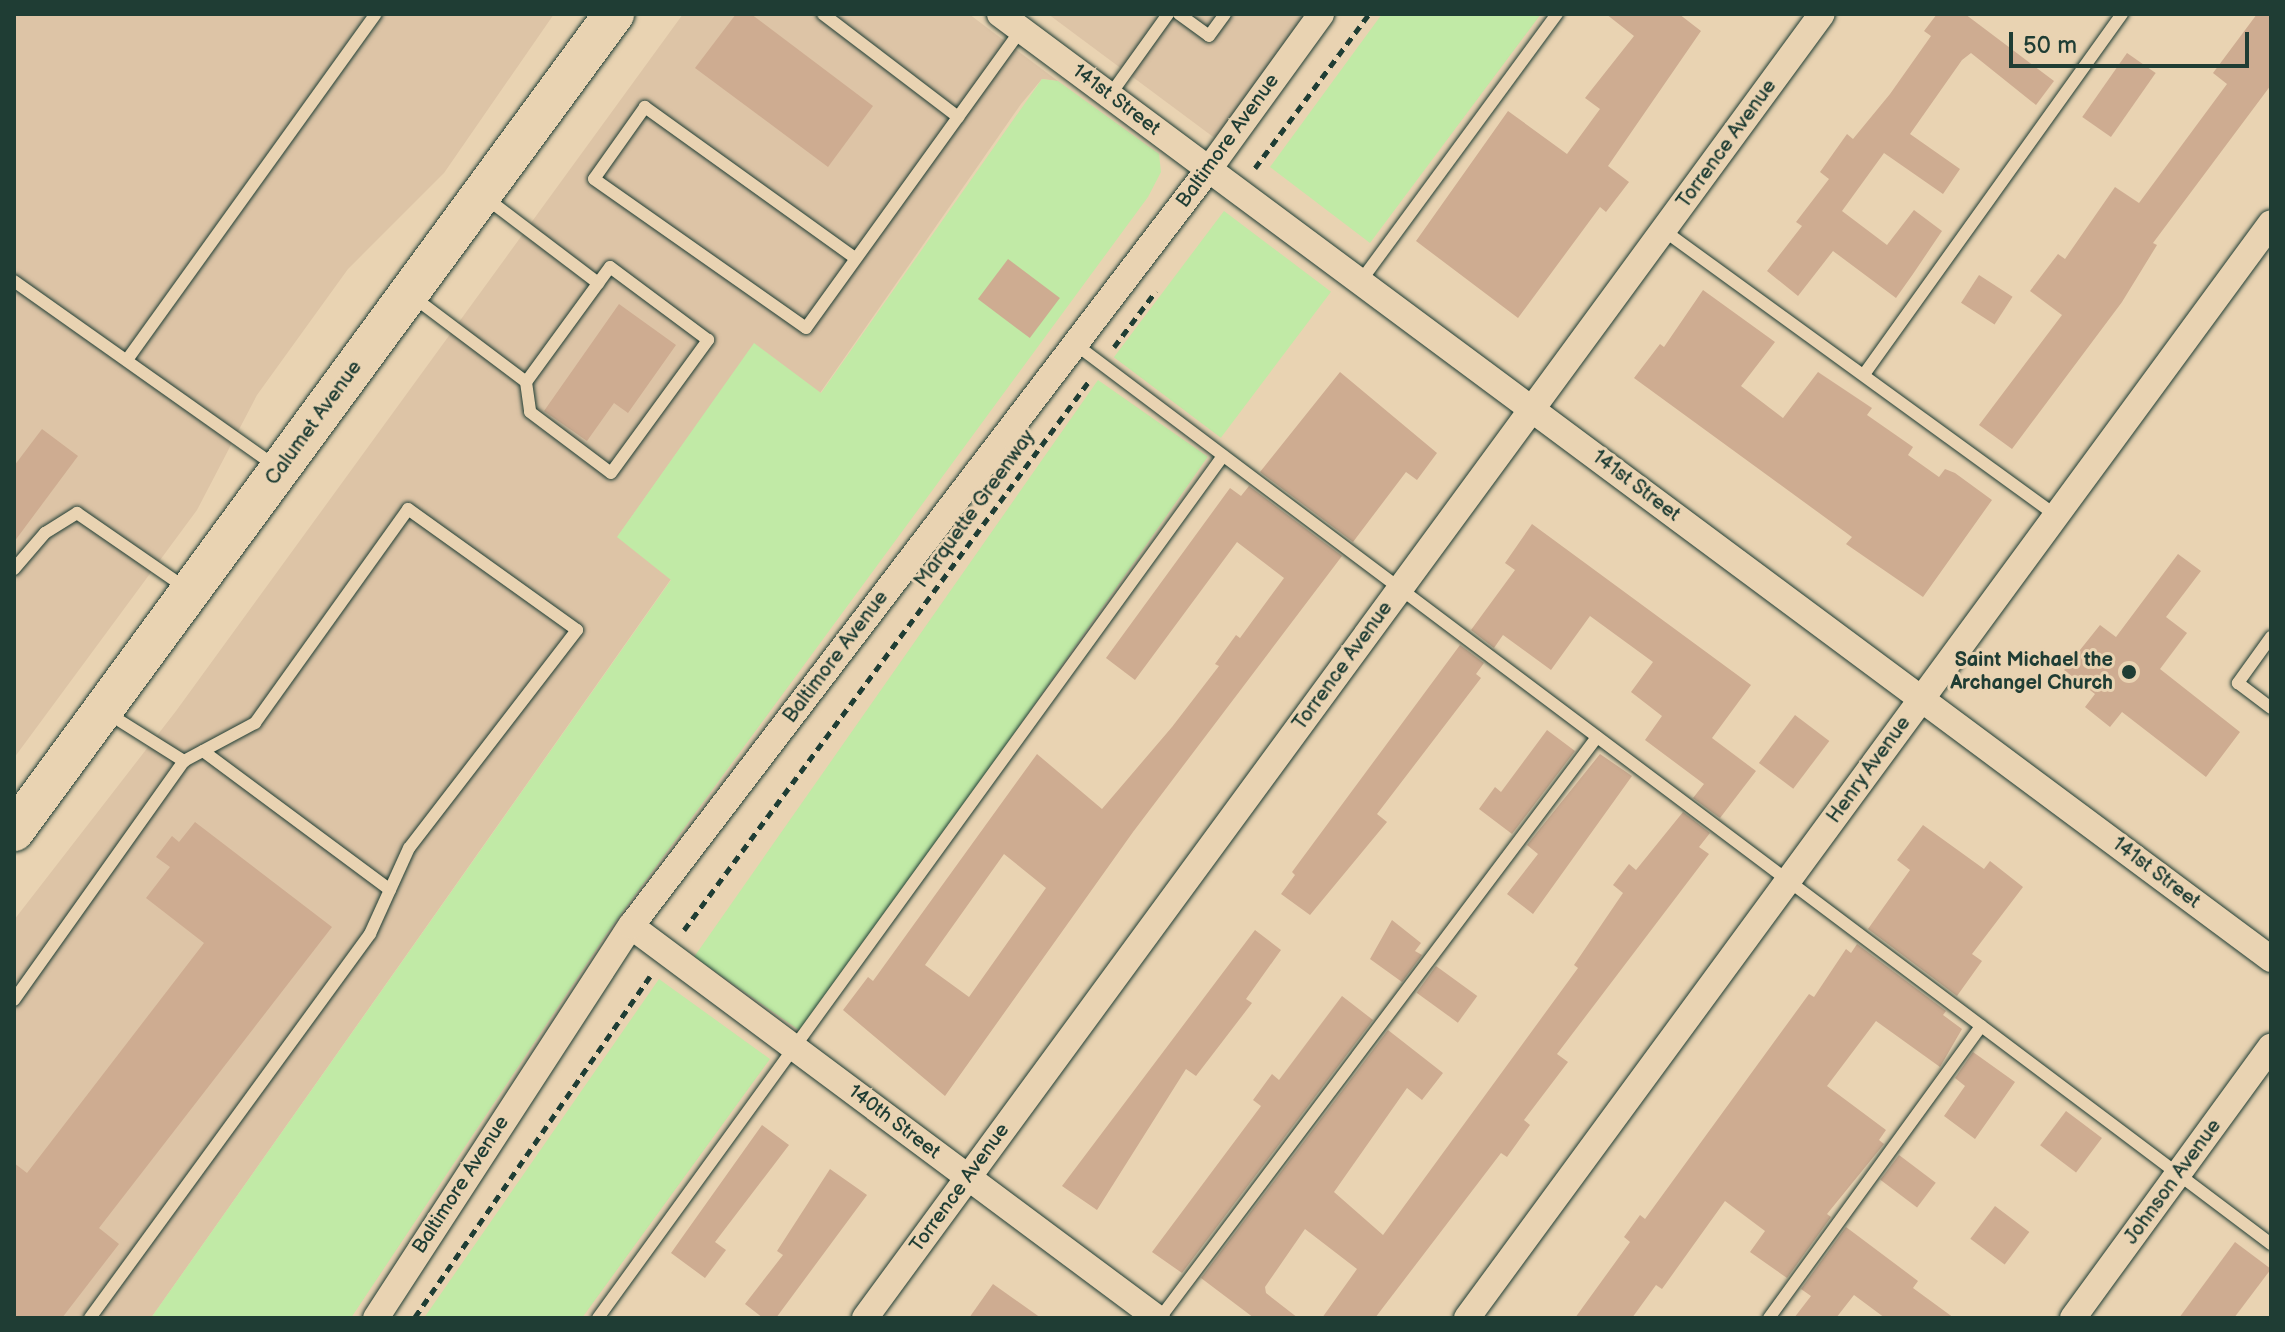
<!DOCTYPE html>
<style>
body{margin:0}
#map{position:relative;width:2285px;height:1332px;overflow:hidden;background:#e9d3b2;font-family:"Balsamiq Sans",sans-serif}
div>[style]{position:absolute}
.built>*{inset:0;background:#ddc4a6}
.green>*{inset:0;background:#c1eaa6;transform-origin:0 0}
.building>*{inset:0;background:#ceac91;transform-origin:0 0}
.path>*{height:5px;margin-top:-2.5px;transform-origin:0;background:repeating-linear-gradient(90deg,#1f3d34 0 8px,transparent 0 14px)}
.roads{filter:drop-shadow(0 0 2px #1f3d34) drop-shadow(0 0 2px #1f3d34)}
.service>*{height:12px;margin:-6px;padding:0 6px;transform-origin:6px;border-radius:6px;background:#e9d3b2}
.minor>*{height:26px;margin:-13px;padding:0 13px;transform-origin:13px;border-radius:13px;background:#e9d3b2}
.primary>*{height:40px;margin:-20px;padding:0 20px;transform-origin:20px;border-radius:20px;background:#e9d3b2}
.dots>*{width:22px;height:22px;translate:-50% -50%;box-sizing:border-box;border:4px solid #e9d3b2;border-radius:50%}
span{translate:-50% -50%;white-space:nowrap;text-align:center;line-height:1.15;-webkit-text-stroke:6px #e9d3b2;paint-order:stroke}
.street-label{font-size:20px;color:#1f3d34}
.poi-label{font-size:20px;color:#1f3d34;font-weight:700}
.right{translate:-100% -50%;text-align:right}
.frame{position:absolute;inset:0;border:16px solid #1f3d34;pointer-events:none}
.scale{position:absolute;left:2009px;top:32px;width:240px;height:36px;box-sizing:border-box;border:4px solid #1f3d34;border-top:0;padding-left:10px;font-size:24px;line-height:28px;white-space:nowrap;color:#1f3d34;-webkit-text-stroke:6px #e9d3b2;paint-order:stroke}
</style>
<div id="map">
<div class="built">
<i style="clip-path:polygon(14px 14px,554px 14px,444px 173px,348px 269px,257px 395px,197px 510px,14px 758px)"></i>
<i style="clip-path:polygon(683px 14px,969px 14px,1058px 81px,1042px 79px,1021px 104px,820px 393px,754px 344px,618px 536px,671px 579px,151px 1318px,14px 1318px,14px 920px,176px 711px)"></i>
<i style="clip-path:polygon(1048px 14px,1306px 14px,1216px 139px)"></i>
</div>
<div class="green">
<i style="clip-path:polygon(1382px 14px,1541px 14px,1370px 243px,1270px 167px)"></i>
<i style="clip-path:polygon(1042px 79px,1058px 81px,1159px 154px,1161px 172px,1148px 197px,607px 933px,351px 1318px,151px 1318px,671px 580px,617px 537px,754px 343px,821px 393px)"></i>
<i style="left:1224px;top:211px;width:134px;height:183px;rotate:37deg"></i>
<i style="left:1098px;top:380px;width:134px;height:704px;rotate:35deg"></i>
<i style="clip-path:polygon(659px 979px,770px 1059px,582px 1318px,424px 1318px)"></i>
</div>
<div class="building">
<i style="clip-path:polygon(736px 14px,751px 14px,873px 106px,828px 167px,695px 68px)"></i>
<i style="clip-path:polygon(1606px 14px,1679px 14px,1701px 31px,1608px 166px,1629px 182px,1606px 212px,1600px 207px,1518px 318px,1416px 241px,1508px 111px,1567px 154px,1600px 109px,1585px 98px,1634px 36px)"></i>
<i style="clip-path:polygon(1937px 14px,1965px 14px,2054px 81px,2036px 105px,1971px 53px,1962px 60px,1910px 134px,1960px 169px,1943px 194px,1884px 153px,1842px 211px,1887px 245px,1914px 210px,1942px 231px,1913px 274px,1896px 298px,1833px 251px,1798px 296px,1767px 271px,1802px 226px,1796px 222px,1829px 179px,1820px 172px,1847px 134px,1853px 139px,1890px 94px,1931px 36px,1924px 31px)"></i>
<i style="clip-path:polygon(2257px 14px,2271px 14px,2271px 85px,2153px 243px,2157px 245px,2122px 302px,2012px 449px,1979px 425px,2062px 315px,2030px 291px,2058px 254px,2065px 259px,2115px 187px,2139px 203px,2227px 84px,2213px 73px)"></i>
<i style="left:2127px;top:53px;width:35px;height:78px;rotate:35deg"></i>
<i style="left:1008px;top:259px;width:65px;height:50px;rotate:37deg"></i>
<i style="left:1979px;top:275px;width:40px;height:33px;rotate:33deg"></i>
<i style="clip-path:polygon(1703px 290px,1775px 342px,1741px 386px,1783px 418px,1818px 372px,1872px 408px,1867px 415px,1913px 447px,1908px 455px,1939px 477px,1945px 469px,1955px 473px,1992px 500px,1923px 597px,1846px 544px,1852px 537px,1634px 378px,1660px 344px,1664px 347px)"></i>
<i style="clip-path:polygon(619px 304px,676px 345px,628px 413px,614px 403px,587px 441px,544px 411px)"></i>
<i style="clip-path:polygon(1340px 372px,1437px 453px,1417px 480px,1406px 472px,1353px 542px,1260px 472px)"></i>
<i style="clip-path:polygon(42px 429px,78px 456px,14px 542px,14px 466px)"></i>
<i style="clip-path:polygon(evenodd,1249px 486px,1342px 556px,1133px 832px,945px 1096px,843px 1010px,868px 977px,873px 981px,1037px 754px,1102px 809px,1172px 727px,1219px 666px,1215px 664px,1236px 635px,1240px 638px,1284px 578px,1237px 542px,1135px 680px,1106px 658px,1230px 488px,1241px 496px,1249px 486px,1004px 854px,1046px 888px,969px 997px,925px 965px,1004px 854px)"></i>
<i style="clip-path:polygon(1532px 524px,1751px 685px,1712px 738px,1756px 771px,1720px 818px,1693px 798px,1704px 784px,1645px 740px,1662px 716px,1631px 692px,1653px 662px,1590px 616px,1551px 670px,1503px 635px,1494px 648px,1471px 630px,1515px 570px,1505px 563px)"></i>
<i style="clip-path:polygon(2178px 554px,2201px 571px,2166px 617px,2187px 633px,2160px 669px,2240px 732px,2206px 777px,2122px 712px,2110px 727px,2085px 707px,2095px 694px,2064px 670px,2100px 625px,2116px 637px)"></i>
<i style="clip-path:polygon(1460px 645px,1484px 663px,1476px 674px,1481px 678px,1377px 814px,1387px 822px,1310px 915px,1281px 894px,1295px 875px,1292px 872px)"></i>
<i style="left:1795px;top:715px;width:43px;height:60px;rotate:37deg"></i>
<i style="clip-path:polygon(1547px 730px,1575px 751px,1512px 834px,1479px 809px,1495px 787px,1501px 792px)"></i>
<i style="clip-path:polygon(1600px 754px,1632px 776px,1533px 914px,1507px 894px,1538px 854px,1527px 845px)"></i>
<i style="clip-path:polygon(1683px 812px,1710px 833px,1699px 847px,1709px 854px,1557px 1054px,1568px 1062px,1524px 1120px,1530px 1125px,1507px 1157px,1501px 1153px,1375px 1318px,1322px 1318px,1357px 1269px,1305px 1229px,1265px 1287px,1266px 1293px,1298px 1318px,1254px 1318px,1201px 1278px,1388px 1030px,1443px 1073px,1422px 1100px,1407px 1088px,1334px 1192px,1383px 1235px,1578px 968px,1574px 965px,1623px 893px,1613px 885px,1629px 864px,1636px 870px)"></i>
<i style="clip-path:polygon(195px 822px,332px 927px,99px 1228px,119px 1244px,62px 1318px,14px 1318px,14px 1163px,27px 1173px,204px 943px,146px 898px,170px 867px,156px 857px,172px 836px,179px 842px)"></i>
<i style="clip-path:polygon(1923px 825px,1984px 869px,1990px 861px,2023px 887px,1972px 954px,1982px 961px,1957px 996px,1868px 929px,1910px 870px,1897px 860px)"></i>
<i style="clip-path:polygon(1392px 920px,1421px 943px,1415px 951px,1422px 955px,1402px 982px,1370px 959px)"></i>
<i style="clip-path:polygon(1255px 930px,1281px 950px,1246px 999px,1252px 1003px,1196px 1076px,1186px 1069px,1097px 1210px,1062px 1186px)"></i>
<i style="clip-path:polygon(1857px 944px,1946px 1011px,1943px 1015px,1962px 1029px,1940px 1067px,1876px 1021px,1827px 1086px,1886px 1130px,1879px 1140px,1884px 1144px,1827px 1214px,1831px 1217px,1787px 1278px,1750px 1252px,1765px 1231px,1725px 1201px,1662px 1289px,1656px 1285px,1632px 1318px,1575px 1318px,1630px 1242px,1624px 1237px,1640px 1215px,1645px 1219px,1809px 994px,1814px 997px,1846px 949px,1851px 953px)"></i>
<i style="left:1436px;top:966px;width:51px;height:33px;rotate:36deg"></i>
<i style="clip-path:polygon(1342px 996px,1373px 1020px,1182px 1273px,1152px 1252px,1261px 1106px,1253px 1100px,1272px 1074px,1279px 1080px)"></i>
<i style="clip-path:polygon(1973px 1052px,2015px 1082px,1975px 1139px,1944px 1116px,1965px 1086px,1955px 1078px)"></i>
<i style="left:2066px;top:1111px;width:45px;height:43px;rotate:37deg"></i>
<i style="clip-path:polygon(762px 1125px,789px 1145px,715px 1242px,726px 1250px,705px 1278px,671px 1253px)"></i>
<i style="left:1899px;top:1155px;width:46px;height:31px;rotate:37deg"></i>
<i style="clip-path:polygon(830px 1169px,867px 1195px,776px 1318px,763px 1318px,745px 1304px,783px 1255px,777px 1251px)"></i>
<i style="left:1995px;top:1206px;width:43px;height:41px;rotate:37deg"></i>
<i style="clip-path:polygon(1846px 1227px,1918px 1281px,1913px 1288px,1954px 1318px,1885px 1318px,1854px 1295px,1836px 1318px,1794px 1318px,1811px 1296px,1801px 1289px)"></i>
<i style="clip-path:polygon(2235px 1242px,2271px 1269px,2234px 1318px,2179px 1318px)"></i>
<i style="clip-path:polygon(993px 1284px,1041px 1318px,969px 1318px)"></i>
</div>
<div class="path">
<i style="left:1255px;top:168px;width:192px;rotate:-53.5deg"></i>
<i style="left:1114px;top:347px;width:70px;rotate:-53.1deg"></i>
<i style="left:684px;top:930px;width:682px;rotate:-53.58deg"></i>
<i style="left:415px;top:1317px;width:414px;rotate:-55.4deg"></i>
</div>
<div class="roads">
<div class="service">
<i style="left:823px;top:14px;width:170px;rotate:37.3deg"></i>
<i style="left:1179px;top:14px;width:37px;rotate:36deg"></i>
<i style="left:1209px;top:36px;width:27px;rotate:-54deg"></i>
<i style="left:1110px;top:95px;width:100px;rotate:-54.4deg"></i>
<i style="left:486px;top:198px;width:141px;rotate:37.2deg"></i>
<i style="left:1663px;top:230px;width:486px;rotate:36deg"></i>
<i style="left:855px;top:258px;width:259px;rotate:-144.3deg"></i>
<i style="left:645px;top:107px;width:88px;rotate:125.3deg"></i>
<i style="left:594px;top:179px;width:259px;rotate:35.1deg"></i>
<i style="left:806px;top:328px;width:367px;rotate:-54.2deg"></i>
<i style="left:14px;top:281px;width:319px;rotate:35.3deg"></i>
<i style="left:1360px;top:282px;width:333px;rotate:-53.7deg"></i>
<i style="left:412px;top:296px;width:143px;rotate:37deg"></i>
<i style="left:526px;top:382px;width:30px;rotate:82deg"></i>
<i style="left:530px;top:412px;width:101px;rotate:37deg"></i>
<i style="left:611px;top:473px;width:165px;rotate:-53.9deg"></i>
<i style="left:708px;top:340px;width:122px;rotate:-143.3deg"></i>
<i style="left:610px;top:267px;width:142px;rotate:126.1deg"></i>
<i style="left:1075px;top:344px;width:1497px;rotate:36.96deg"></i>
<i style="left:127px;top:360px;width:426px;rotate:-54.3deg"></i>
<i style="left:1865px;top:373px;width:442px;rotate:-54.4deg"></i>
<i style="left:14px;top:569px;width:48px;rotate:-49.3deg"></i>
<i style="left:45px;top:533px;width:38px;rotate:-32deg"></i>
<i style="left:77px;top:513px;width:134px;rotate:34.6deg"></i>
<i style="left:2271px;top:637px;width:57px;rotate:125.7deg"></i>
<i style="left:2238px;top:683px;width:41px;rotate:37.1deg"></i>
<i style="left:109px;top:714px;width:89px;rotate:32.1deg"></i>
<i style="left:203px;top:751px;width:233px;rotate:36.6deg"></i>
<i style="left:14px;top:1000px;width:293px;rotate:-54.6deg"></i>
<i style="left:184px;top:761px;width:81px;rotate:-28.2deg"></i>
<i style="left:255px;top:723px;width:263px;rotate:-54.4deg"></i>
<i style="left:408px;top:509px;width:208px;rotate:35.6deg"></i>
<i style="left:577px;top:630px;width:275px;rotate:127.6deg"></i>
<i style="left:409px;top:848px;width:94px;rotate:114.4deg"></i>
<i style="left:370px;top:934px;width:475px;rotate:126.1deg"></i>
<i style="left:598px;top:1318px;width:1065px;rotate:-54.06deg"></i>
<i style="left:1160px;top:1318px;width:727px;rotate:-53.05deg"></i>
<i style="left:1769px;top:1318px;width:361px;rotate:-54deg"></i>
</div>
<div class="minor">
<i style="left:1000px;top:14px;width:1584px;rotate:36.63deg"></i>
<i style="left:631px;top:926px;width:656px;rotate:36.7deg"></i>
<i style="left:376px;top:1318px;width:468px;rotate:-57deg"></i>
<i style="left:631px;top:926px;width:952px;rotate:-52.64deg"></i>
<i style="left:1209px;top:169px;width:191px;rotate:-54.1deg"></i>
<i style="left:865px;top:1318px;width:1617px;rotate:-53.73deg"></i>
<i style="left:1467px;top:1318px;width:1358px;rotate:-53.71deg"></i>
<i style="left:2073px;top:1318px;width:336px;rotate:-53.9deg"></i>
</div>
<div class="primary">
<i style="left:14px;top:831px;width:1014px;rotate:-53.71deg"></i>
</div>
</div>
<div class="dots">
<i style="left:2129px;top:672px;background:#1f3d34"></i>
</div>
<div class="street-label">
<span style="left:1116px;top:100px;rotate:37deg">141st Street</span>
<span style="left:1228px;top:141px;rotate:-54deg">Baltimore Avenue</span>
<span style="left:1727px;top:144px;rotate:-54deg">Torrence Avenue</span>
<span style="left:314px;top:423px;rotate:-54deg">Calumet Avenue</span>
<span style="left:1636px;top:486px;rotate:37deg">141st Street</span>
<span style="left:975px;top:509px;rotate:-54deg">Marquette Greenway</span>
<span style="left:836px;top:657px;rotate:-53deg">Baltimore Avenue</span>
<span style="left:1343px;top:666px;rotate:-54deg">Torrence Avenue</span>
<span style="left:1869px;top:770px;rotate:-54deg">Henry Avenue</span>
<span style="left:2156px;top:873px;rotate:37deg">141st Street</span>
<span style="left:894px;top:1122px;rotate:37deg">140th Street</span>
<span style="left:2173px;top:1182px;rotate:-54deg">Johnson Avenue</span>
<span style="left:461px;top:1185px;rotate:-57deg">Baltimore Avenue</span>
<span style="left:960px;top:1188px;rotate:-54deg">Torrence Avenue</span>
</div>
<div class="poi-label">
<span class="right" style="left:2113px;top:672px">Saint Michael the<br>Archangel Church</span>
</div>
<div class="frame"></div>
<div class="scale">50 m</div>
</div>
